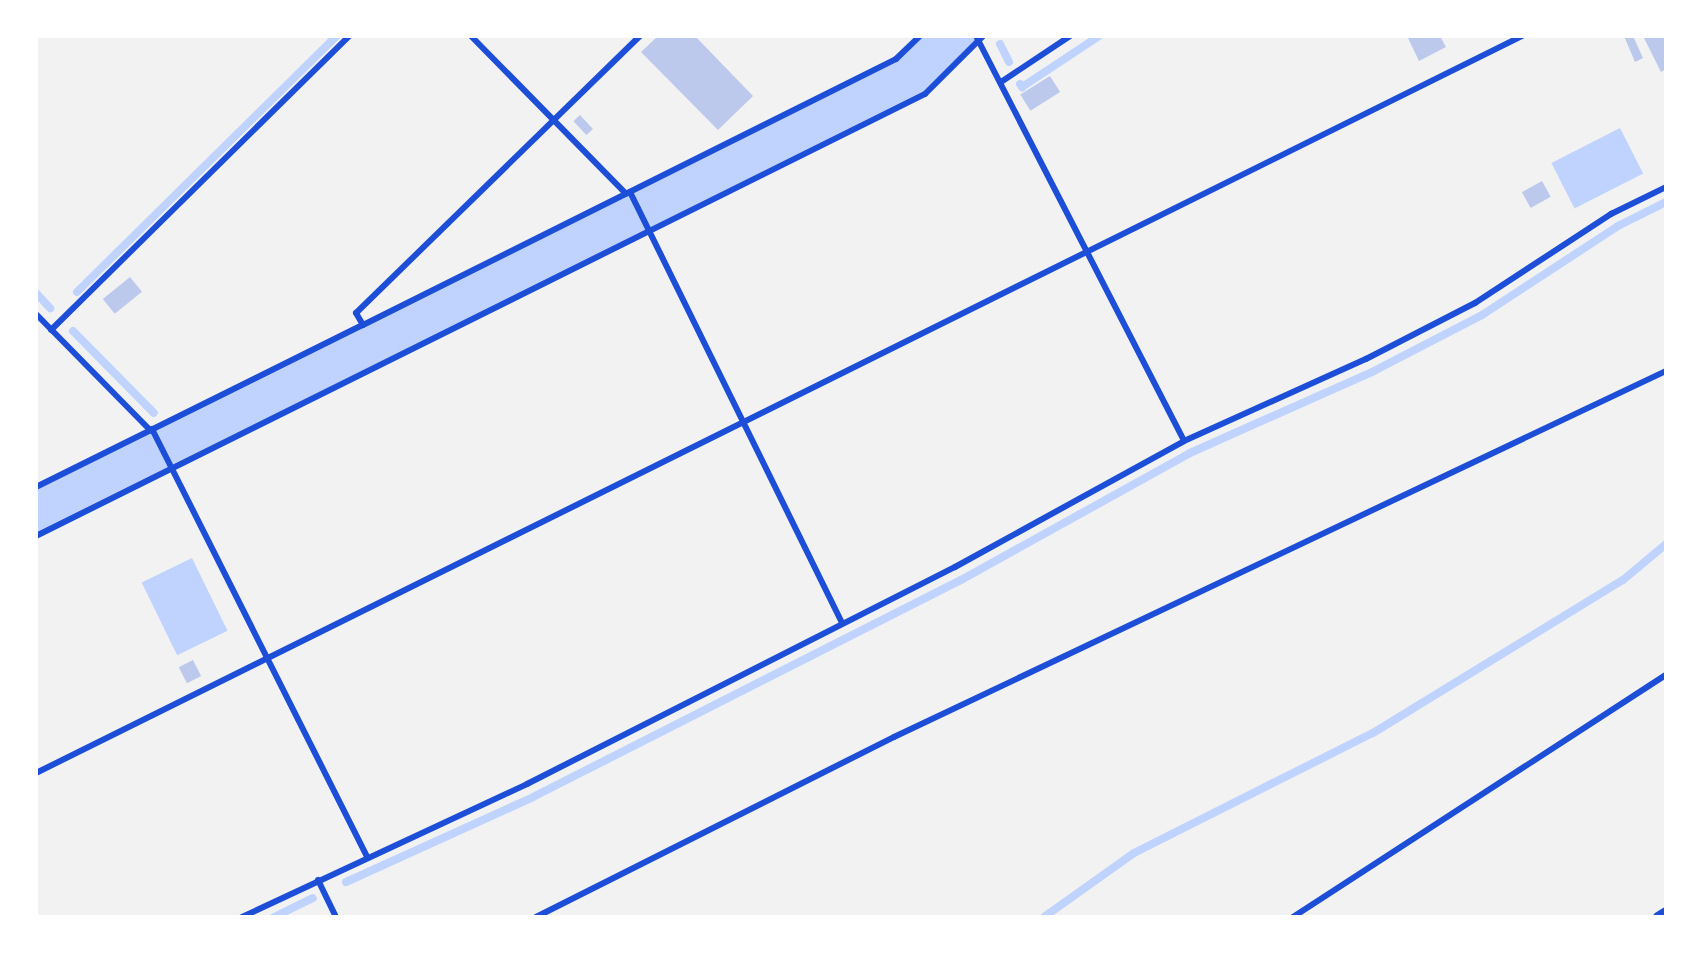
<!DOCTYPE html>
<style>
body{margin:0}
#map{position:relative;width:1702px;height:953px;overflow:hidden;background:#f2f2f2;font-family:Barlow,sans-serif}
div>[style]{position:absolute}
.water>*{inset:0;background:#bfd3fe;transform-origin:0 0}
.stream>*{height:8px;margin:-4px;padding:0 4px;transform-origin:4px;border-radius:4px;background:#bfd3fe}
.river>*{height:48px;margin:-24px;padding:0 24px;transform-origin:24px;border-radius:24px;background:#bfd3fe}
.building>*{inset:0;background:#bdc9ec;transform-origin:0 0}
.minor>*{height:6px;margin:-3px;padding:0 3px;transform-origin:3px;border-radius:3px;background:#1d4ed8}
.tertiary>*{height:10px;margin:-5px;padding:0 5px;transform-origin:5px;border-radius:5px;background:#1d4ed8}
span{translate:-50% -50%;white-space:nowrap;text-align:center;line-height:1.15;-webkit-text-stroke:6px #fff;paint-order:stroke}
.frame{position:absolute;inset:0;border:38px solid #fff;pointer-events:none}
</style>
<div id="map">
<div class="water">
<i style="left:1620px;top:128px;width:51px;height:77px;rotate:63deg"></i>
<i style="left:192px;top:558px;width:81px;height:56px;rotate:64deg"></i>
</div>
<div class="stream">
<i style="left:1000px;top:44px;width:20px;rotate:63deg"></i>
<i style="left:1020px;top:84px;width:4px;rotate:56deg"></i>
<i style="left:1022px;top:87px;width:92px;rotate:-33.5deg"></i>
<i style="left:77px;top:292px;width:365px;rotate:-44.6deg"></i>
<i style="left:36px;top:293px;width:21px;rotate:47deg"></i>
<i style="left:73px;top:331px;width:115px;rotate:45.4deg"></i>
<i style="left:170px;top:429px;width:15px;rotate:48deg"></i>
<i style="left:346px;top:882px;width:205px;rotate:-24.4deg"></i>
<i style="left:533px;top:797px;width:480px;rotate:-26.9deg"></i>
<i style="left:961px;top:580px;width:262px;rotate:-29deg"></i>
<i style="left:1190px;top:453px;width:199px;rotate:-24deg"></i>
<i style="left:1372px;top:372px;width:124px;rotate:-27.4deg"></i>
<i style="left:1482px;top:315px;width:163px;rotate:-33.2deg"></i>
<i style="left:1618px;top:226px;width:54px;rotate:-26.6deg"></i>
<i style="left:274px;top:917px;width:43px;rotate:-26deg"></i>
<i style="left:1044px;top:917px;width:110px;rotate:-35.4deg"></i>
<i style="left:1134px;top:853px;width:267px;rotate:-26.7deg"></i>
<i style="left:1373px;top:733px;width:293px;rotate:-31.5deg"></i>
<i style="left:1623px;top:580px;width:56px;rotate:-39.9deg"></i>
</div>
<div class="river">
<i style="left:36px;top:512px;width:975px;rotate:-26.43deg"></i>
<i style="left:909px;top:78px;width:60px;rotate:-44.3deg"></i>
</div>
<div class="building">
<i style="clip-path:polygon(658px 36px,695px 36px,753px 96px,718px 130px,641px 52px)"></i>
<i style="clip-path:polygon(1407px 36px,1440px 36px,1446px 47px,1419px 61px)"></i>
<i style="clip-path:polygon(1624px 36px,1633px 36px,1643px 58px,1635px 62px)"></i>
<i style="clip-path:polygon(1643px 36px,1666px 36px,1666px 69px,1661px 72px)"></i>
<i style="left:1050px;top:76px;width:19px;height:35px;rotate:58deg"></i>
<i style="left:580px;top:115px;width:19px;height:9px;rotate:47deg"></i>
<i style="left:1542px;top:181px;width:18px;height:23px;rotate:61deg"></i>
<i style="left:130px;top:277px;width:19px;height:35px;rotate:51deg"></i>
<i style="left:193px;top:660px;width:18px;height:16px;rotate:63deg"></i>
</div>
<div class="minor">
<i style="left:471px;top:36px;width:221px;rotate:45.5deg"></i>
<i style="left:976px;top:36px;width:455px;rotate:62.8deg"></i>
<i style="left:1001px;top:82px;width:83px;rotate:-33.7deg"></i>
<i style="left:630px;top:192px;width:479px;rotate:63.8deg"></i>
<i style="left:36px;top:314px;width:163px;rotate:45.5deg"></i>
<i style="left:363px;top:325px;width:596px;rotate:-26.52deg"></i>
<i style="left:896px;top:59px;width:33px;rotate:-44deg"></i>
<i style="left:51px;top:330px;width:419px;rotate:-44.6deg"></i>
<i style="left:152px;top:429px;width:478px;rotate:63.3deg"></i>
<i style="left:36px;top:487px;width:365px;rotate:-26.4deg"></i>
<i style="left:363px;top:325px;width:14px;rotate:-120deg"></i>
<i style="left:356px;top:313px;width:397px;rotate:-44.3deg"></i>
<i style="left:36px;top:536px;width:993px;rotate:-26.44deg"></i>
<i style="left:925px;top:94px;width:82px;rotate:-45deg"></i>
<i style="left:36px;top:773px;width:1659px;rotate:-26.38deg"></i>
<i style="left:318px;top:880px;width:41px;rotate:64.1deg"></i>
<i style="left:242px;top:917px;width:315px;rotate:-25deg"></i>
<i style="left:527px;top:784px;width:480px;rotate:-26.9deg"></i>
<i style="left:955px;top:567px;width:261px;rotate:-28.8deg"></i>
<i style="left:1184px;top:441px;width:200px;rotate:-24.3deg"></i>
<i style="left:1366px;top:359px;width:123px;rotate:-27.2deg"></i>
<i style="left:1475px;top:303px;width:163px;rotate:-33.2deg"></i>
<i style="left:1611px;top:214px;width:61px;rotate:-26.1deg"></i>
<i style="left:536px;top:917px;width:401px;rotate:-26.7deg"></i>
<i style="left:894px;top:737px;width:854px;rotate:-25.37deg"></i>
<i style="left:1293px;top:917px;width:445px;rotate:-33deg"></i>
</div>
<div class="tertiary">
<i style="left:1658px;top:917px;width:9px;rotate:-32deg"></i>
</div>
<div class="frame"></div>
</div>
